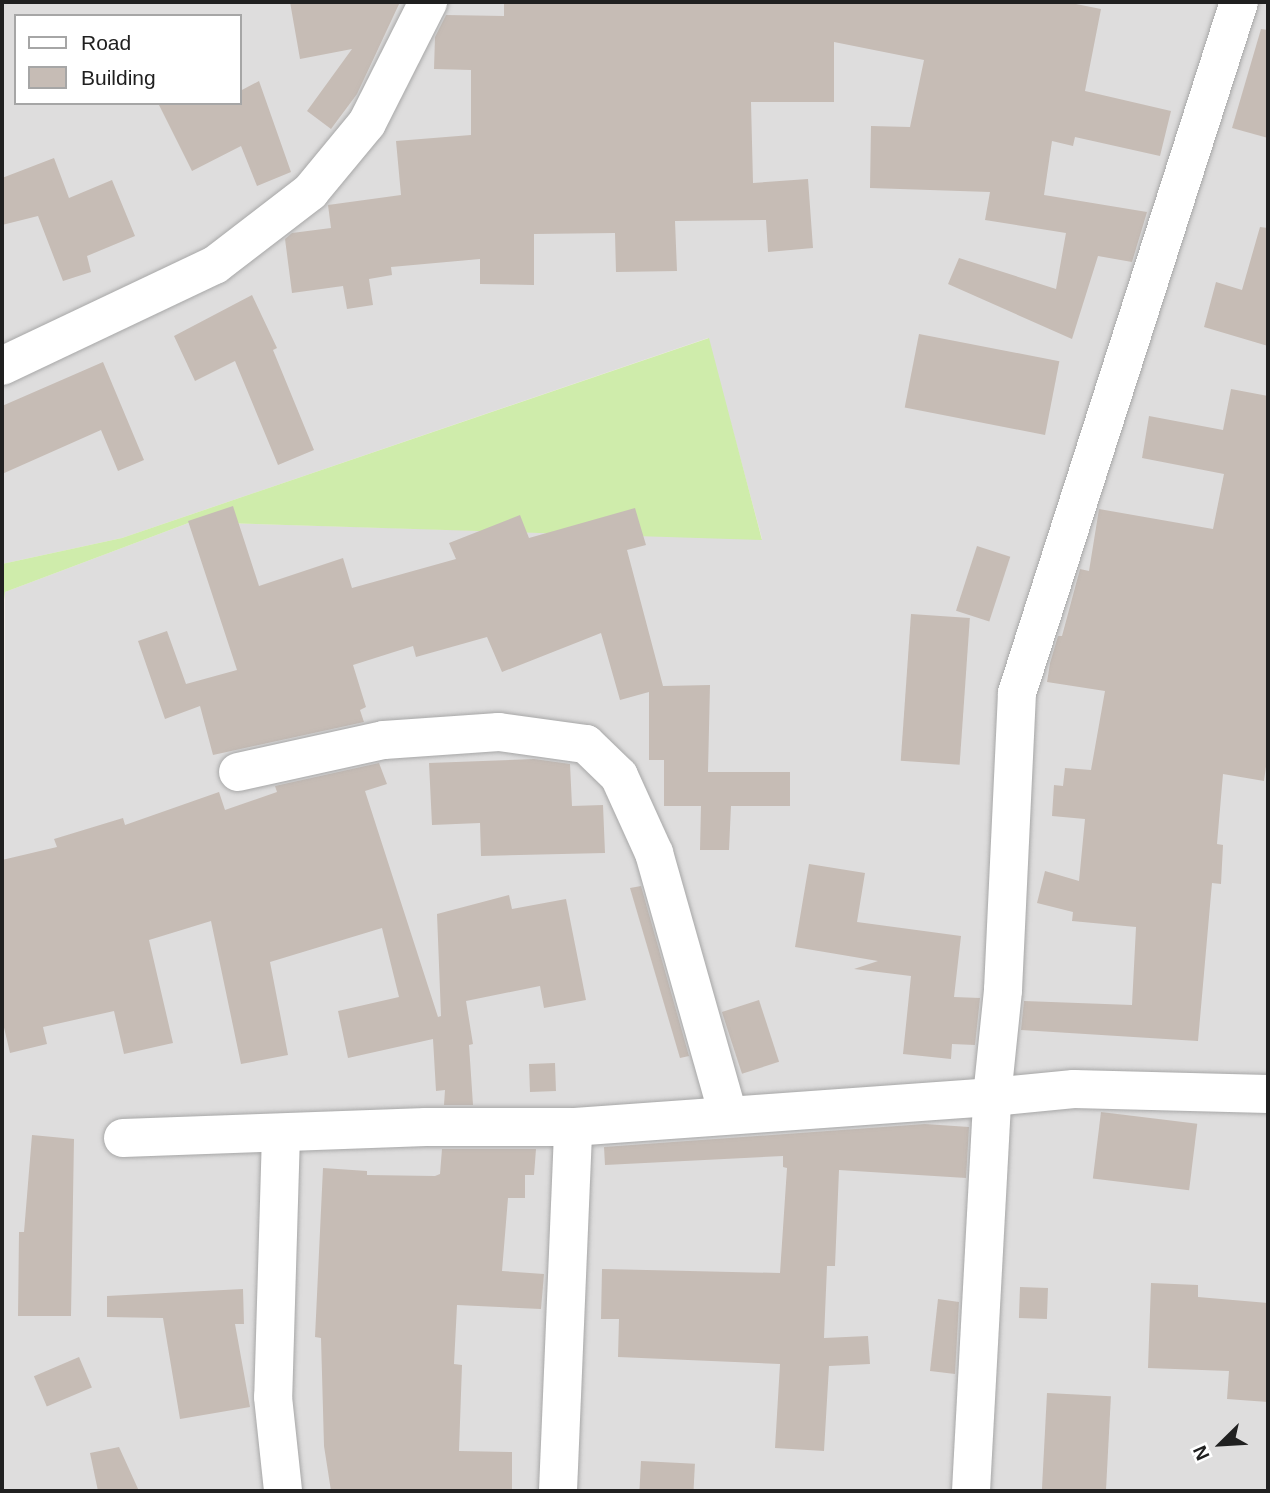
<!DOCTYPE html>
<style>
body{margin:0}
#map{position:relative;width:1270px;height:1493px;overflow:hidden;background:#f1ece6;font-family:Helvetica,sans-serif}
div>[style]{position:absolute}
.residential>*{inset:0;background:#dedddd}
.grass>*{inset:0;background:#cfecab}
.building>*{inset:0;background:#c6bcb5;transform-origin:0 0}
.roads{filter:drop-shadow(0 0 2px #a7a7a7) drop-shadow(0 0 2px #a7a7a7)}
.minor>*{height:38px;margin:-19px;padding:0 19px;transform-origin:19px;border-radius:19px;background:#fff}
span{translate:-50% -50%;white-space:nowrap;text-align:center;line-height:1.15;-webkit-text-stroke:5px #fff;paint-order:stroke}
.frame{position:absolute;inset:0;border:4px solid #202020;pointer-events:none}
.legend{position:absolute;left:14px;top:14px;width:228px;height:91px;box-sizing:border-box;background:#fff;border:2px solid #a6a6a6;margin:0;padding:9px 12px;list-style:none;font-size:21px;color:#202020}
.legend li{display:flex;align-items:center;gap:14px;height:35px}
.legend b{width:35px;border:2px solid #a6a6a6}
.north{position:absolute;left:1186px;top:1409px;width:70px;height:70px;-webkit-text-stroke:5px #fff;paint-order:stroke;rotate:246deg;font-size:19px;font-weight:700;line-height:28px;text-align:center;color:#202020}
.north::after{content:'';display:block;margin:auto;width:24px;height:32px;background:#202020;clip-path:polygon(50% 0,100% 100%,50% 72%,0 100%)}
</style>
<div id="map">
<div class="residential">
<i style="clip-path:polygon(evenodd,2px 2px,1268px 2px,1268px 1491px,2px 1491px,5px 592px,191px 522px,762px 539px,708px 338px,122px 538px,2px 564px,2px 2px,16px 16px,240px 16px,240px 103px,16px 103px,16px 16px)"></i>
</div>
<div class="grass">
<i style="clip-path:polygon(709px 338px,762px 540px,191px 522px,5px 592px,2px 616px,2px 564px,122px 538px)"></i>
</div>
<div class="building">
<i style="clip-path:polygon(290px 2px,400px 2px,357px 94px,331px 129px,307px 111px,352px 49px,300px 59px)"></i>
<i style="clip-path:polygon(504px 2px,1066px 2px,1101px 9px,1085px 91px,1171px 111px,1160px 156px,1075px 137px,1073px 146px,1052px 141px,1044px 195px,1147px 212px,1132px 262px,1098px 256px,1072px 339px,948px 284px,959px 258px,1056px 289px,1066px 233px,985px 220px,990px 192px,870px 188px,871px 126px,910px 127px,924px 60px,834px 42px,834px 102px,751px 102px,753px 183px,808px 179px,813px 248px,768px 252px,766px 220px,675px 221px,677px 271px,616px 272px,615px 233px,534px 234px,534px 285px,480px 284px,480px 259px,391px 267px,392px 275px,369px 279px,373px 305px,347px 309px,343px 286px,292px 293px,285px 239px,292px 233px,331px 228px,328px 205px,401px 195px,396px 141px,471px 135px,471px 70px,434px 69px,435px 37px,446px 15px,504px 16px)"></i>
<i style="clip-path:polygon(1261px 29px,1268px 30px,1268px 138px,1232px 128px)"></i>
<i style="clip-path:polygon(259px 81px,291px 172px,257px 186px,241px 146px,192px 171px,158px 103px,240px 103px,240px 91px)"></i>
<i style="clip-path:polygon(54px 158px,69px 198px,112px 180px,135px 236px,87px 256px,91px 272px,63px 281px,38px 216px,2px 225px,2px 178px)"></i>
<i style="clip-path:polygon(1260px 227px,1268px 228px,1268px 346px,1204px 327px,1216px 282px,1242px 290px)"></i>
<i style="clip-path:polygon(252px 295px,277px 348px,273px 350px,314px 450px,278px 465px,235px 361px,195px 381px,174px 336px)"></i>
<i style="left:919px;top:334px;width:143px;height:75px;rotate:11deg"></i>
<i style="clip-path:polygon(103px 362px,144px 460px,118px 471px,101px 430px,2px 474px,2px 406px)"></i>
<i style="clip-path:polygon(1231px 389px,1268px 396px,1268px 752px,1264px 781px,1223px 774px,1217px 844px,1223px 845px,1221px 884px,1212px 883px,1198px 1041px,1021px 1030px,1024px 1001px,1132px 1005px,1136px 927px,1072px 921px,1073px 912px,1037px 903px,1045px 871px,1079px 881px,1085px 819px,1052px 816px,1054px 785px,1063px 786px,1065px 768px,1091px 770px,1105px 691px,1047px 682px,1050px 663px,1058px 636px,1062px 636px,1080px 569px,1089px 571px,1099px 509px,1213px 529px,1224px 474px,1142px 458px,1149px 416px,1223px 430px)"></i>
<i style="clip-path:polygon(233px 506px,259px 586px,343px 558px,352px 588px,456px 559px,449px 543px,520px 515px,529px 538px,635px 508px,646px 545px,627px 550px,663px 686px,710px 685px,708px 772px,790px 772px,790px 806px,731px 806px,729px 850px,700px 850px,701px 806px,664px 806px,664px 760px,649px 760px,649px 692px,620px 700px,601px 633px,502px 672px,487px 637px,416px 657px,413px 646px,353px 665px,366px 707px,360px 710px,364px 722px,213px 755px,200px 706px,165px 719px,138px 641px,167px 631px,186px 684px,237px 670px,188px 521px)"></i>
<i style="left:977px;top:546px;width:35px;height:68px;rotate:18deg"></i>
<i style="left:911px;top:614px;width:59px;height:147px;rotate:4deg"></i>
<i style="clip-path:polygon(534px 759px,570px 764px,572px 806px,603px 805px,605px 853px,481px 856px,480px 823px,432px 825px,429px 763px)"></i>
<i style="clip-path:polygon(379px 763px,387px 784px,365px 791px,438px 1017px,441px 1016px,437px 914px,509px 895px,512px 909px,566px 899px,586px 1000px,544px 1008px,540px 986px,466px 1001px,473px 1044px,469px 1045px,473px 1105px,444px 1105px,445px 1090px,436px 1091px,433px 1039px,348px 1058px,338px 1011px,399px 997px,382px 928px,270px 962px,288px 1055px,241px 1064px,211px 921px,149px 940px,173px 1043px,124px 1054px,114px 1011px,43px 1027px,47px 1044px,10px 1053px,2px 1019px,2px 860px,57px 847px,54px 839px,123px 818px,125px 825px,219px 792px,225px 810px,277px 792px,275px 786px)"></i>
<i style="clip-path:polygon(809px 864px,865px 873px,857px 922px,961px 936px,954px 997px,980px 998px,975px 1045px,952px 1044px,951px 1059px,903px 1054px,911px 976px,854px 969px,878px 961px,795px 947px)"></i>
<i style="clip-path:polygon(641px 886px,689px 1056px,680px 1058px,630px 888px)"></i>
<i style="left:759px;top:1000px;width:65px;height:39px;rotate:72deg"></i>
<i style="left:555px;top:1063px;width:28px;height:26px;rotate:88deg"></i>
<i style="left:1101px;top:1112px;width:97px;height:67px;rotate:7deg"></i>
<i style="clip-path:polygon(925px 1124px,969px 1127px,966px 1178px,839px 1170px,835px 1266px,827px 1266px,824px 1338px,868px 1336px,870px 1364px,829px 1366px,824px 1451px,775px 1448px,780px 1364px,618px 1357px,619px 1319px,601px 1319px,602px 1269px,780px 1273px,787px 1168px,783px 1167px,783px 1156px,605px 1165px,604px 1147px)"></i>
<i style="clip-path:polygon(32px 1135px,74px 1139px,71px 1316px,18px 1316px,19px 1232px,24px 1232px)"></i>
<i style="clip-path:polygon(442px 1149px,536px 1149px,534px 1175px,525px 1175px,525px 1198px,508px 1198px,502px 1271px,544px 1274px,541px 1309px,457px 1305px,454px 1364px,462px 1365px,459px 1451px,512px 1452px,512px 1491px,331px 1491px,324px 1446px,321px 1338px,315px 1337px,323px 1168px,367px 1171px,367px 1175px,435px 1176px,440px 1174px)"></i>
<i style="clip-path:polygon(1151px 1283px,1198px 1285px,1198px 1297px,1268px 1303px,1268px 1402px,1227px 1399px,1229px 1371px,1148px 1368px)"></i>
<i style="left:1020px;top:1287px;width:28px;height:31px;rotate:2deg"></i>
<i style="clip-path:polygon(243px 1289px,244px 1324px,235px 1324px,250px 1407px,180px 1419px,163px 1318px,107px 1317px,107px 1296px)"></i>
<i style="clip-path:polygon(938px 1299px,959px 1302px,955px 1374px,930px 1371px)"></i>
<i style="left:79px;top:1357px;width:33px;height:49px;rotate:67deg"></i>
<i style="left:1047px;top:1393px;width:64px;height:98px;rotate:3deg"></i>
<i style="clip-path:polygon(119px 1447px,139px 1491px,98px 1491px,90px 1453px)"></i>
<i style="left:641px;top:1461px;width:54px;height:30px;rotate:3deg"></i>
</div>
<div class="roads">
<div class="minor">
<i style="left:2px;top:366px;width:236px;rotate:-25.4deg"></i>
<i style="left:215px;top:265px;width:120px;rotate:-37.5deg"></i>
<i style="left:310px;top:192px;width:89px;rotate:-50.4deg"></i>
<i style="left:367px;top:123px;width:136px;rotate:-63.2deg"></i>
<i style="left:238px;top:772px;width:149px;rotate:-12.4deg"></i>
<i style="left:384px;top:740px;width:115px;rotate:-4deg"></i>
<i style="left:499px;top:732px;width:88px;rotate:7.9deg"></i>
<i style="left:586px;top:744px;width:46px;rotate:44.1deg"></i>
<i style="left:619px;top:776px;width:85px;rotate:65.6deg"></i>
<i style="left:654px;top:853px;width:271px;rotate:74.2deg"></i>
<i style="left:281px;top:1134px;width:263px;rotate:91.7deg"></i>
<i style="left:273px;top:1397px;width:95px;rotate:83.9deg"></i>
<i style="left:123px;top:1138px;width:303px;rotate:-2.1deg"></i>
<i style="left:426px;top:1127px;width:147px"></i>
<i style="left:573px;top:1127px;width:420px;rotate:-4.1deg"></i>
<i style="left:992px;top:1097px;width:108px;rotate:-84.1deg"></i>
<i style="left:1003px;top:990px;width:297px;rotate:-87.3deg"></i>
<i style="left:1017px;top:693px;width:726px;rotate:-72.19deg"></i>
<i style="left:558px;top:1491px;width:364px;rotate:-87.6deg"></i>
<i style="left:971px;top:1491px;width:395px;rotate:-86.9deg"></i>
<i style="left:992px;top:1097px;width:82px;rotate:-5.6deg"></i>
<i style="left:1074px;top:1089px;width:194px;rotate:1.5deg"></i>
</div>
</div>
<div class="frame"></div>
<ul class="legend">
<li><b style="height:9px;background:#fff"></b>Road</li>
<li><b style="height:19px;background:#c6bcb5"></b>Building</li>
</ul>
<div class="north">N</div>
</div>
